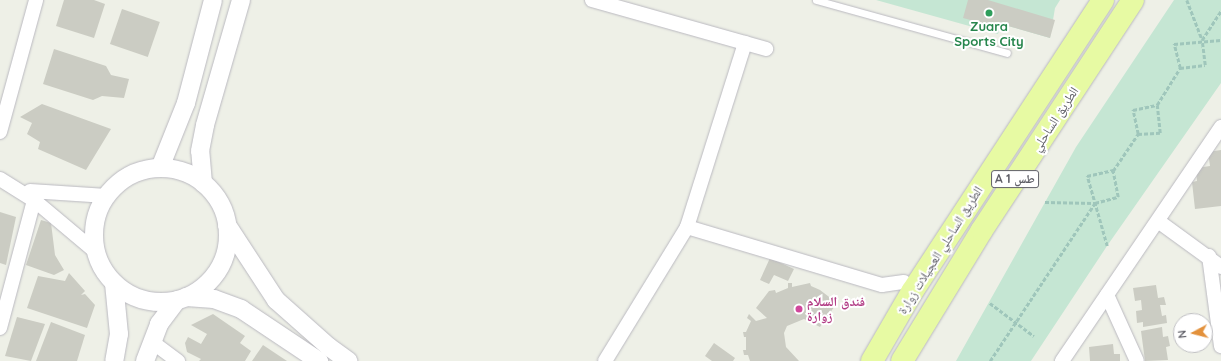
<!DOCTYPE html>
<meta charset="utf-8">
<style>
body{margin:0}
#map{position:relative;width:1221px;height:361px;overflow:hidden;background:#eef0e7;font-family:Quicksand,"Noto Naskh Arabic",sans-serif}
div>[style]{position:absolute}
.green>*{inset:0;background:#c5e6d3}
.building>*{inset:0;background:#cbccc3;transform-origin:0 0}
.path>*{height:2.5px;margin-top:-1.25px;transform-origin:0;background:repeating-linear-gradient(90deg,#9fc6bb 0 4px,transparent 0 6px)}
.roads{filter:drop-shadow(0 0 1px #bab9c0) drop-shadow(0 0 1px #bab9c0)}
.service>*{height:7px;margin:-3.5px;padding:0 3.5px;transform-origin:3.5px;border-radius:3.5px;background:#fff}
.minor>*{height:14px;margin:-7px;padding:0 7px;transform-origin:7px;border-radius:7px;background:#fff}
.tertiary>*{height:18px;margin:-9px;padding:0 9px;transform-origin:9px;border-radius:9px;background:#fff}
.tertiary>.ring{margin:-9px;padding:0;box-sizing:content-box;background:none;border:18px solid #fff;border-radius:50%}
.trunk>*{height:22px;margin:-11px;padding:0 11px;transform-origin:11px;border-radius:11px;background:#e7faa3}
.dots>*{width:11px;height:11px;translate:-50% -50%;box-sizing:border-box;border:2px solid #fff;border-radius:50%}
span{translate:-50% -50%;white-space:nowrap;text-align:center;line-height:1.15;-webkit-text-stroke:4px #fff;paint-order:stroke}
.shield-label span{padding:1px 3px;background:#fff;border:1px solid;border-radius:3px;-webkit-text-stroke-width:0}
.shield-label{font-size:12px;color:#5f5f67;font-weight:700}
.leisure-label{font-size:13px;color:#27864d;font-weight:700}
.street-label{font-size:13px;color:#5f5f67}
.hotel-label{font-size:13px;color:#b23c85;font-weight:700}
.left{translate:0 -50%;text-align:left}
.north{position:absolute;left:1173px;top:313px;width:40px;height:40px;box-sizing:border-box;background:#fff;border:1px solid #bfbfc2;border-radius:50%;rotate:263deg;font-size:11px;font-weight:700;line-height:16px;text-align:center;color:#5f5f67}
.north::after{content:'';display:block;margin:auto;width:14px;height:18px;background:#e3913b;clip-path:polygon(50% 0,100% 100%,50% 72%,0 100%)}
</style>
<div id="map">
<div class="green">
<i style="clip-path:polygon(876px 0,1060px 0,1055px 8px,1050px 38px,1001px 24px,998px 34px)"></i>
<i style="clip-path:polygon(1174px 0,1221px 0,1221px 83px,1107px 246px,1031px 361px,956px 361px,1076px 147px)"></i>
</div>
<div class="building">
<i style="clip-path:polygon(64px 0,94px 0,105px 4px,94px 38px,56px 26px)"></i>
<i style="clip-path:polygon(968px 0,988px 0,1055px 20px,1050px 38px,1001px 24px,1000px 28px,963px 18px)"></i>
<i style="left:122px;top:9px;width:40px;height:37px;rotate:19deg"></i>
<i style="clip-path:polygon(54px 49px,106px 66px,111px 75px,129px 79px,124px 98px,102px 96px,93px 100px,43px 84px)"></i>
<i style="clip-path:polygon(42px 104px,111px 129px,86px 170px,38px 149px,40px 142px,27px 134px,32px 123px,20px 117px)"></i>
<i style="clip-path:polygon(1221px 150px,1221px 206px,1195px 209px,1192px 182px,1197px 181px,1196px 168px,1210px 166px,1208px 152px)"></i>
<i style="clip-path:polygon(0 212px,16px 217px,6px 265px,0 263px)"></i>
<i style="clip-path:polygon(41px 220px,51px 223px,55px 255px,64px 270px,54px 275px,26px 265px)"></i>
<i style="clip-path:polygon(770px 258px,794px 269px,788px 281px,774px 275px,769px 284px,760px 280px)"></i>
<i style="clip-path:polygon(69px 273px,85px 291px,81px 295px,85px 294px,95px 305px,87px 328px,27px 308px,38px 276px,65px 281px)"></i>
<i style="clip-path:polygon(788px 283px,792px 283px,792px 287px,810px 283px,811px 286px,820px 290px,837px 303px,820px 327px,804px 319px,787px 326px,784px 333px,786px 347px,799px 361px,750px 361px,748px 355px,744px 355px,743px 350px,746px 350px,746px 337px,744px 337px,743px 332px,746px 332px,751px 321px,747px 318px,749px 314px,756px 321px,767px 318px,756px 308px,769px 291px,775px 290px,776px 293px,788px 288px)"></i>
<i style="clip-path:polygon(1156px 285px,1158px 298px,1164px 297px,1166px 305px,1160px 305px,1162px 316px,1166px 315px,1167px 323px,1143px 327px,1143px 322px,1137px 323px,1136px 311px,1142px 310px,1141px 300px,1135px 301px,1133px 288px)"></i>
<i style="clip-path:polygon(213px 314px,245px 336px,240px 343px,251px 351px,245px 361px,199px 361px,201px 359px,187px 352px,185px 343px,188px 337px,201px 344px,207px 334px,191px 325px)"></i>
<i style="clip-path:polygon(17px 317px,45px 324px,31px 361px,5px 356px)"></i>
<i style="clip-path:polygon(51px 322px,85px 335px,77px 361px,36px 361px)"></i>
<i style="clip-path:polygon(1162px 327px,1163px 337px,1168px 336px,1170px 346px,1166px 347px,1168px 360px,1145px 361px,1141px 331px)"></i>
<i style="clip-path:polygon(714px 343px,735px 358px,733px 361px,712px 361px,705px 356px)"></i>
<i style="clip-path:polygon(1113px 344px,1114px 354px,1120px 354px,1120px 361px,1090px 361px,1089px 347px)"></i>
<i style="clip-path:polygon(263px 345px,287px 361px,252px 361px)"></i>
</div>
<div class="path">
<i style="left:1187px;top:0;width:42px;rotate:69deg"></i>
<i style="left:1180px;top:68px;width:25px;rotate:-104deg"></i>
<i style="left:1174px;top:44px;width:47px;rotate:-4.9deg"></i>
<i style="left:1138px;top:134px;width:25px;rotate:-102deg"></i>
<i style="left:1133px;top:110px;width:25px;rotate:-12deg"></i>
<i style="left:1045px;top:202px;width:49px;rotate:1.2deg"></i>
<i style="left:1107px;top:246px;width:73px;rotate:-105.9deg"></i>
<i style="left:1087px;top:176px;width:27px;rotate:-13deg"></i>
<i style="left:990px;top:303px;width:55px;rotate:36.9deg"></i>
<i style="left:990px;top:361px;width:190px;rotate:-56.4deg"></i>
<i style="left:1095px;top:203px;width:24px;rotate:-15deg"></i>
<i style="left:1118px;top:197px;width:26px;rotate:-101deg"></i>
<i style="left:1113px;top:171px;width:45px;rotate:-56deg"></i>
<i style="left:1138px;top:134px;width:22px;rotate:-3deg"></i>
<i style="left:1160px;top:133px;width:28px;rotate:-96deg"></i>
<i style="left:1157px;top:105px;width:44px;rotate:-58.1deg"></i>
<i style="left:1180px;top:68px;width:25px;rotate:-7deg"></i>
<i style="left:1205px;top:65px;width:25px;rotate:-97deg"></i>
<i style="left:1202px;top:40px;width:35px;rotate:-57deg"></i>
</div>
<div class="roads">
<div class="service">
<i style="left:816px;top:0;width:198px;rotate:15.5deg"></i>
</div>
<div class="minor">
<i style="left:592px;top:0;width:181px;rotate:15.7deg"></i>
<i style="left:0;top:132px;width:137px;rotate:-74.7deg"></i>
<i style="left:0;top:179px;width:40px;rotate:32deg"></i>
<i style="left:34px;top:200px;width:81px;rotate:40deg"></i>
<i style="left:30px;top:191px;width:77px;rotate:3.7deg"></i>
<i style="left:1158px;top:221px;width:78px;rotate:36.1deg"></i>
<i style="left:687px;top:227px;width:203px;rotate:16.6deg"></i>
<i style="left:882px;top:285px;width:22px;rotate:-8deg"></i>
<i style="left:1209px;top:256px;width:91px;rotate:82.4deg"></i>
<i style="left:1107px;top:295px;width:72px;rotate:65.6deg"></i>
<i style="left:0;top:328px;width:132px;rotate:-75.1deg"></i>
<i style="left:34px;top:200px;width:9px;rotate:-54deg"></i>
<i style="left:151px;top:341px;width:34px;rotate:37deg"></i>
<i style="left:605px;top:361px;width:157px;rotate:-58.5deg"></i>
<i style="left:687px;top:227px;width:193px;rotate:-72.5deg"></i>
<i style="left:1062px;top:361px;width:283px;rotate:-55.8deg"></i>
</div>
<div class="tertiary">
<i style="left:160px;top:168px;width:70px;rotate:-68.2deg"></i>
<i style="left:186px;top:103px;width:106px;rotate:-75.3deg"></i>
<i class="ring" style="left:94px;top:168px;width:116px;height:116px"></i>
<i style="left:203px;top:183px;width:32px;rotate:-95deg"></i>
<i style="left:200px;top:151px;width:26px;rotate:-79deg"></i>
<i style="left:205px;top:125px;width:130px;rotate:-73.9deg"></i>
<i style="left:227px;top:225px;width:90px;rotate:56.8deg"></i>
<i style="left:276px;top:300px;width:71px;rotate:41.6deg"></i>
<i style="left:329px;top:347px;width:24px;rotate:36deg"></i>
<i style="left:114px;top:283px;width:51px;rotate:84.4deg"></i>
<i style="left:119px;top:334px;width:27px;rotate:100deg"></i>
<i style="left:186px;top:297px;width:28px;rotate:4deg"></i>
<i style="left:214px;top:299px;width:29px;rotate:20deg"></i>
<i style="left:241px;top:309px;width:94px;rotate:33.7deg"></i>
<i style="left:145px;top:361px;width:40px;rotate:-69deg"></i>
<i style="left:159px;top:324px;width:30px;rotate:-53deg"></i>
</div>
<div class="trunk">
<i style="left:872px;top:361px;width:80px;rotate:-59.9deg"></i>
<i style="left:912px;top:292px;width:349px;rotate:-56.8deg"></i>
<i style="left:902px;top:361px;width:153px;rotate:-58.6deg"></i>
<i style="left:982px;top:230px;width:275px;rotate:-56.7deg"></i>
</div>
</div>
<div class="dots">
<i style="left:989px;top:13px;background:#2e9e5b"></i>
<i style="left:799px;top:309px;background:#d1479c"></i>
</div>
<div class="shield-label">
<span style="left:1015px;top:179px">A 1 طس</span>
</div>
<div class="leisure-label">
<span style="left:989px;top:34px">Zuara<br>Sports City</span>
</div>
<div class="street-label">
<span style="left:1055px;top:119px;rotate:-57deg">الطريق الساحلي</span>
<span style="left:940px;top:250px;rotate:-58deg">الطريق الساحلي العجيلات زوارة</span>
</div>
<div class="hotel-label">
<span class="left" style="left:807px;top:309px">فندق السلام<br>زوارة</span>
</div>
<div class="north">N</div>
</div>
